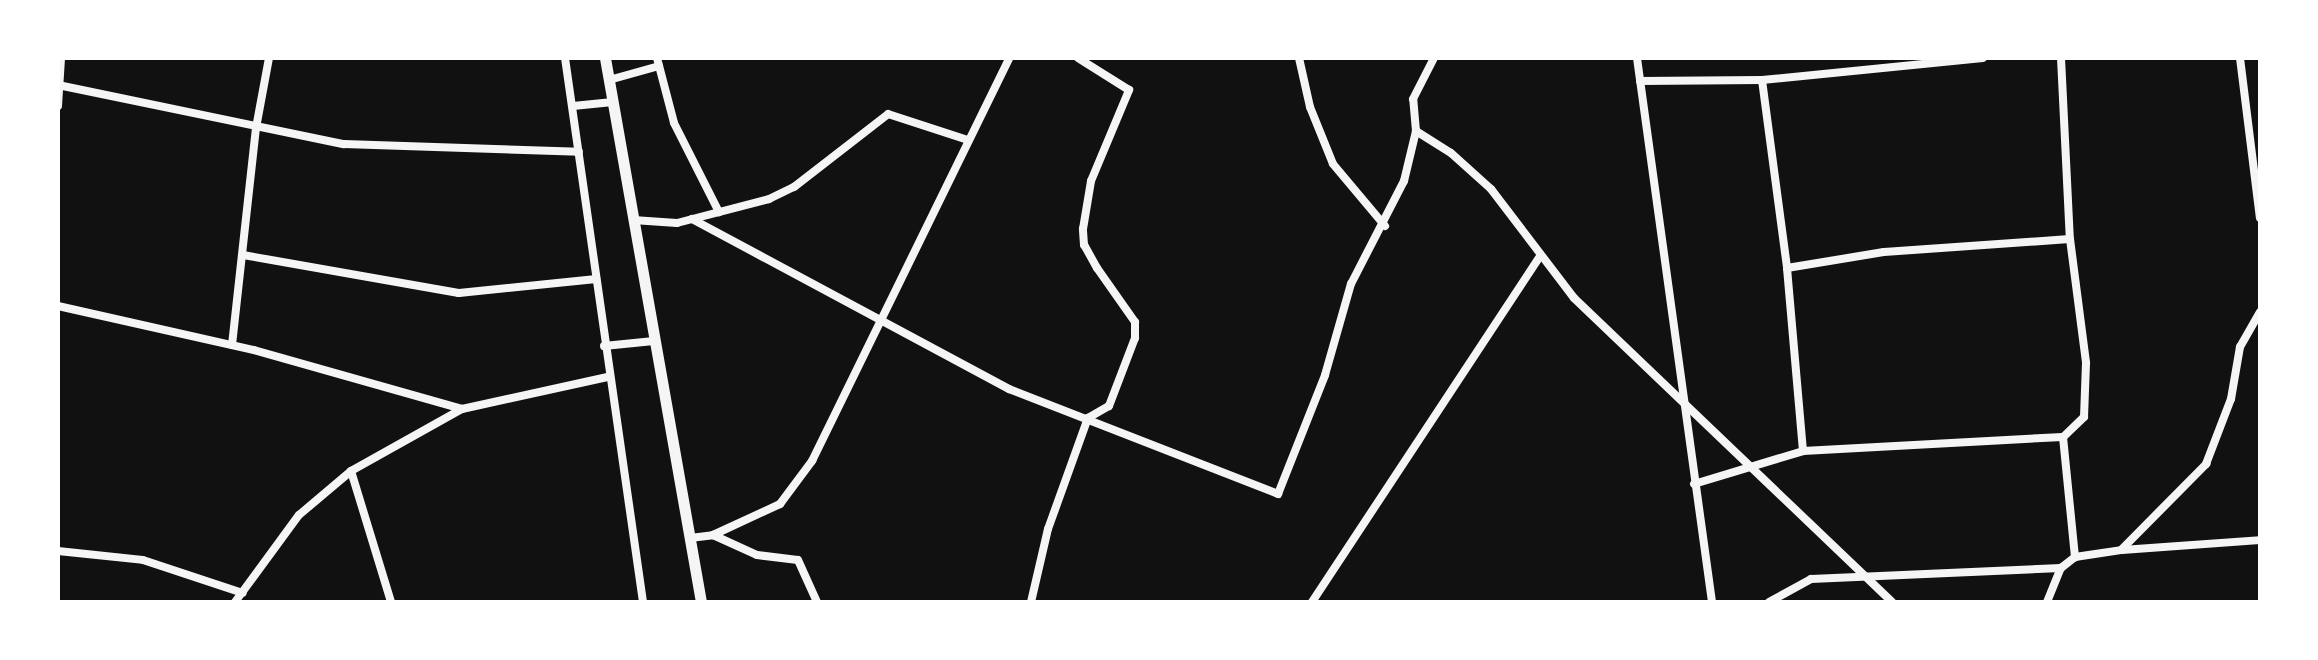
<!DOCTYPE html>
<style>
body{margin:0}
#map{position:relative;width:2318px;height:660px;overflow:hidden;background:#111;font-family:"PT Sans",sans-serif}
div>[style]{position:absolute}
.minor>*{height:8px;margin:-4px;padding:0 4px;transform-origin:4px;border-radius:4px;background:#f5f5f5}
.tertiary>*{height:11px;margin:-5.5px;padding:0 5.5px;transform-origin:5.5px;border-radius:5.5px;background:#f5f5f5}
span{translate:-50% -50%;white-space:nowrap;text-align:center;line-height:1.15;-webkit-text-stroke:6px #fff;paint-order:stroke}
.frame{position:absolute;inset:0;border:60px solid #fff;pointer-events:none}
</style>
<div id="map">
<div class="minor">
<i style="left:565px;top:58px;width:550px;rotate:81.84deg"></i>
<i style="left:657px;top:58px;width:67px;rotate:75.3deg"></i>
<i style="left:674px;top:123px;width:100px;rotate:63.2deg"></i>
<i style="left:1299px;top:58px;width:50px;rotate:77.3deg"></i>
<i style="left:1310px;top:107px;width:61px;rotate:68deg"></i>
<i style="left:1333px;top:164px;width:81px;rotate:50deg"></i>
<i style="left:1637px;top:58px;width:549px;rotate:82.15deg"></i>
<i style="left:2061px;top:58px;width:181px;rotate:87.2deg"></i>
<i style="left:2070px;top:239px;width:125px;rotate:82.6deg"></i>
<i style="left:2086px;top:363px;width:54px;rotate:92.1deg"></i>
<i style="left:2084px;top:417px;width:29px;rotate:136deg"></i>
<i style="left:2063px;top:437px;width:121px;rotate:84.3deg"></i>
<i style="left:2240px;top:58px;width:161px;rotate:82.9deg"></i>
<i style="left:609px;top:80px;width:52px;rotate:-15.6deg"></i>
<i style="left:1762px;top:80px;width:190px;rotate:82.4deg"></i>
<i style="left:1640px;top:81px;width:122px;rotate:-0.5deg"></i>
<i style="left:1762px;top:80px;width:222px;rotate:-5.7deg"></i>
<i style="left:58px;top:85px;width:292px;rotate:11.7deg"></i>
<i style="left:344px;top:144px;width:235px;rotate:1.9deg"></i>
<i style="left:58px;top:106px;width:48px;rotate:-86.4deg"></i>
<i style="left:573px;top:106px;width:40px;rotate:-5.7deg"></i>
<i style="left:1416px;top:131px;width:41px;rotate:32.2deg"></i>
<i style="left:1451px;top:153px;width:54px;rotate:42deg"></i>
<i style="left:1491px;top:189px;width:137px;rotate:52.7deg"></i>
<i style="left:1574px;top:298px;width:440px;rotate:43.7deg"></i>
<i style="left:692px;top:219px;width:360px;rotate:28.2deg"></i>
<i style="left:1009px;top:389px;width:289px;rotate:21.3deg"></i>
<i style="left:1278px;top:494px;width:128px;rotate:-68.4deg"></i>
<i style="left:1325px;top:375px;width:95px;rotate:-74.1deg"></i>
<i style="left:1351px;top:284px;width:116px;rotate:-62.8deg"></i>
<i style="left:1404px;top:181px;width:51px;rotate:-76.5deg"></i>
<i style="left:1416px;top:131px;width:32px;rotate:-95deg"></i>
<i style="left:1413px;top:99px;width:46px;rotate:-62.9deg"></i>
<i style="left:633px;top:220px;width:44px;rotate:3.9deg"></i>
<i style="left:677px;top:223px;width:95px;rotate:-14.6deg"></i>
<i style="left:769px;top:199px;width:28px;rotate:-26deg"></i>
<i style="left:794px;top:187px;width:119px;rotate:-37.8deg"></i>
<i style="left:888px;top:114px;width:84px;rotate:18deg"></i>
<i style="left:243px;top:255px;width:219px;rotate:10deg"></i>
<i style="left:459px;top:293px;width:138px;rotate:-5.8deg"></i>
<i style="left:58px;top:306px;width:201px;rotate:12.7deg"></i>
<i style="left:254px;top:350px;width:216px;rotate:15.8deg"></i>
<i style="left:232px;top:345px;width:218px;rotate:-83.7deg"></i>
<i style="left:256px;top:128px;width:71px;rotate:-79.5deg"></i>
<i style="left:604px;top:346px;width:50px;rotate:-5.7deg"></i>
<i style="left:1803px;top:451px;width:184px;rotate:-95deg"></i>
<i style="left:1787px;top:268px;width:98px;rotate:-9.4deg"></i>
<i style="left:1884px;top:252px;width:186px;rotate:-4deg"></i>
<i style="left:351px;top:471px;width:137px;rotate:73deg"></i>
<i style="left:1694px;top:484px;width:114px;rotate:-16.8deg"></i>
<i style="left:1803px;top:451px;width:260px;rotate:-3.1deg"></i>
<i style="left:713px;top:535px;width:48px;rotate:24.4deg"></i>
<i style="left:757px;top:555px;width:41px;rotate:7deg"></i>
<i style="left:798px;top:560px;width:46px;rotate:65.7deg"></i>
<i style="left:690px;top:538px;width:23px;rotate:-7deg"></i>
<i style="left:713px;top:535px;width:74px;rotate:-24.8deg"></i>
<i style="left:780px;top:504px;width:54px;rotate:-53.3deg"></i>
<i style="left:812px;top:461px;width:449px;rotate:-63.9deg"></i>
<i style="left:2122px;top:549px;width:120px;rotate:-45.3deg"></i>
<i style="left:2206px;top:464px;width:70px;rotate:-69deg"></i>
<i style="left:2231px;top:399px;width:53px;rotate:-80.2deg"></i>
<i style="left:2240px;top:347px;width:40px;rotate:-60.3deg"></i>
<i style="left:58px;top:551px;width:85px;rotate:6deg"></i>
<i style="left:143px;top:560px;width:105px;rotate:18.3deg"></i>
<i style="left:235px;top:602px;width:108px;rotate:-53.7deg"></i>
<i style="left:299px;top:515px;width:68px;rotate:-40.2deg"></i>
<i style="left:351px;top:471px;width:127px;rotate:-29.2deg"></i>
<i style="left:462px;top:409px;width:149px;rotate:-12.4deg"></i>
<i style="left:1031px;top:602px;width:75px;rotate:-76.9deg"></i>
<i style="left:1048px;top:529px;width:118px;rotate:-70.2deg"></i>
<i style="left:1088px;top:418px;width:24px;rotate:-30deg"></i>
<i style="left:1109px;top:406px;width:73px;rotate:-69.1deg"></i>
<i style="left:1135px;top:338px;width:16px;rotate:-90deg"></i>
<i style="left:1135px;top:322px;width:66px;rotate:-125.1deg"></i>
<i style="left:1097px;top:268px;width:26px;rotate:-119deg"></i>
<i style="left:1084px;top:245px;width:16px;rotate:-94deg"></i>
<i style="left:1083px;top:229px;width:49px;rotate:-80.5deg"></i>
<i style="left:1091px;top:181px;width:99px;rotate:-67.3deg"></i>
<i style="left:1129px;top:90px;width:60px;rotate:-147.9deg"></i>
<i style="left:1312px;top:602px;width:412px;rotate:-56.6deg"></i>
<i style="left:1769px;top:602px;width:48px;rotate:-28.7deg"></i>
<i style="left:1811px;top:579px;width:250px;rotate:-2.5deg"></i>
<i style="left:2061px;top:568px;width:18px;rotate:-38deg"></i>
<i style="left:2075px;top:557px;width:48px;rotate:-8.5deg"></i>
<i style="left:2122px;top:550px;width:138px;rotate:-4.1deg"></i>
<i style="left:2047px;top:602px;width:37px;rotate:-68deg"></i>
</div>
<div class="tertiary">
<i style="left:605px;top:58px;width:552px;rotate:79.99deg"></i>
</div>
<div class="frame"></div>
</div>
